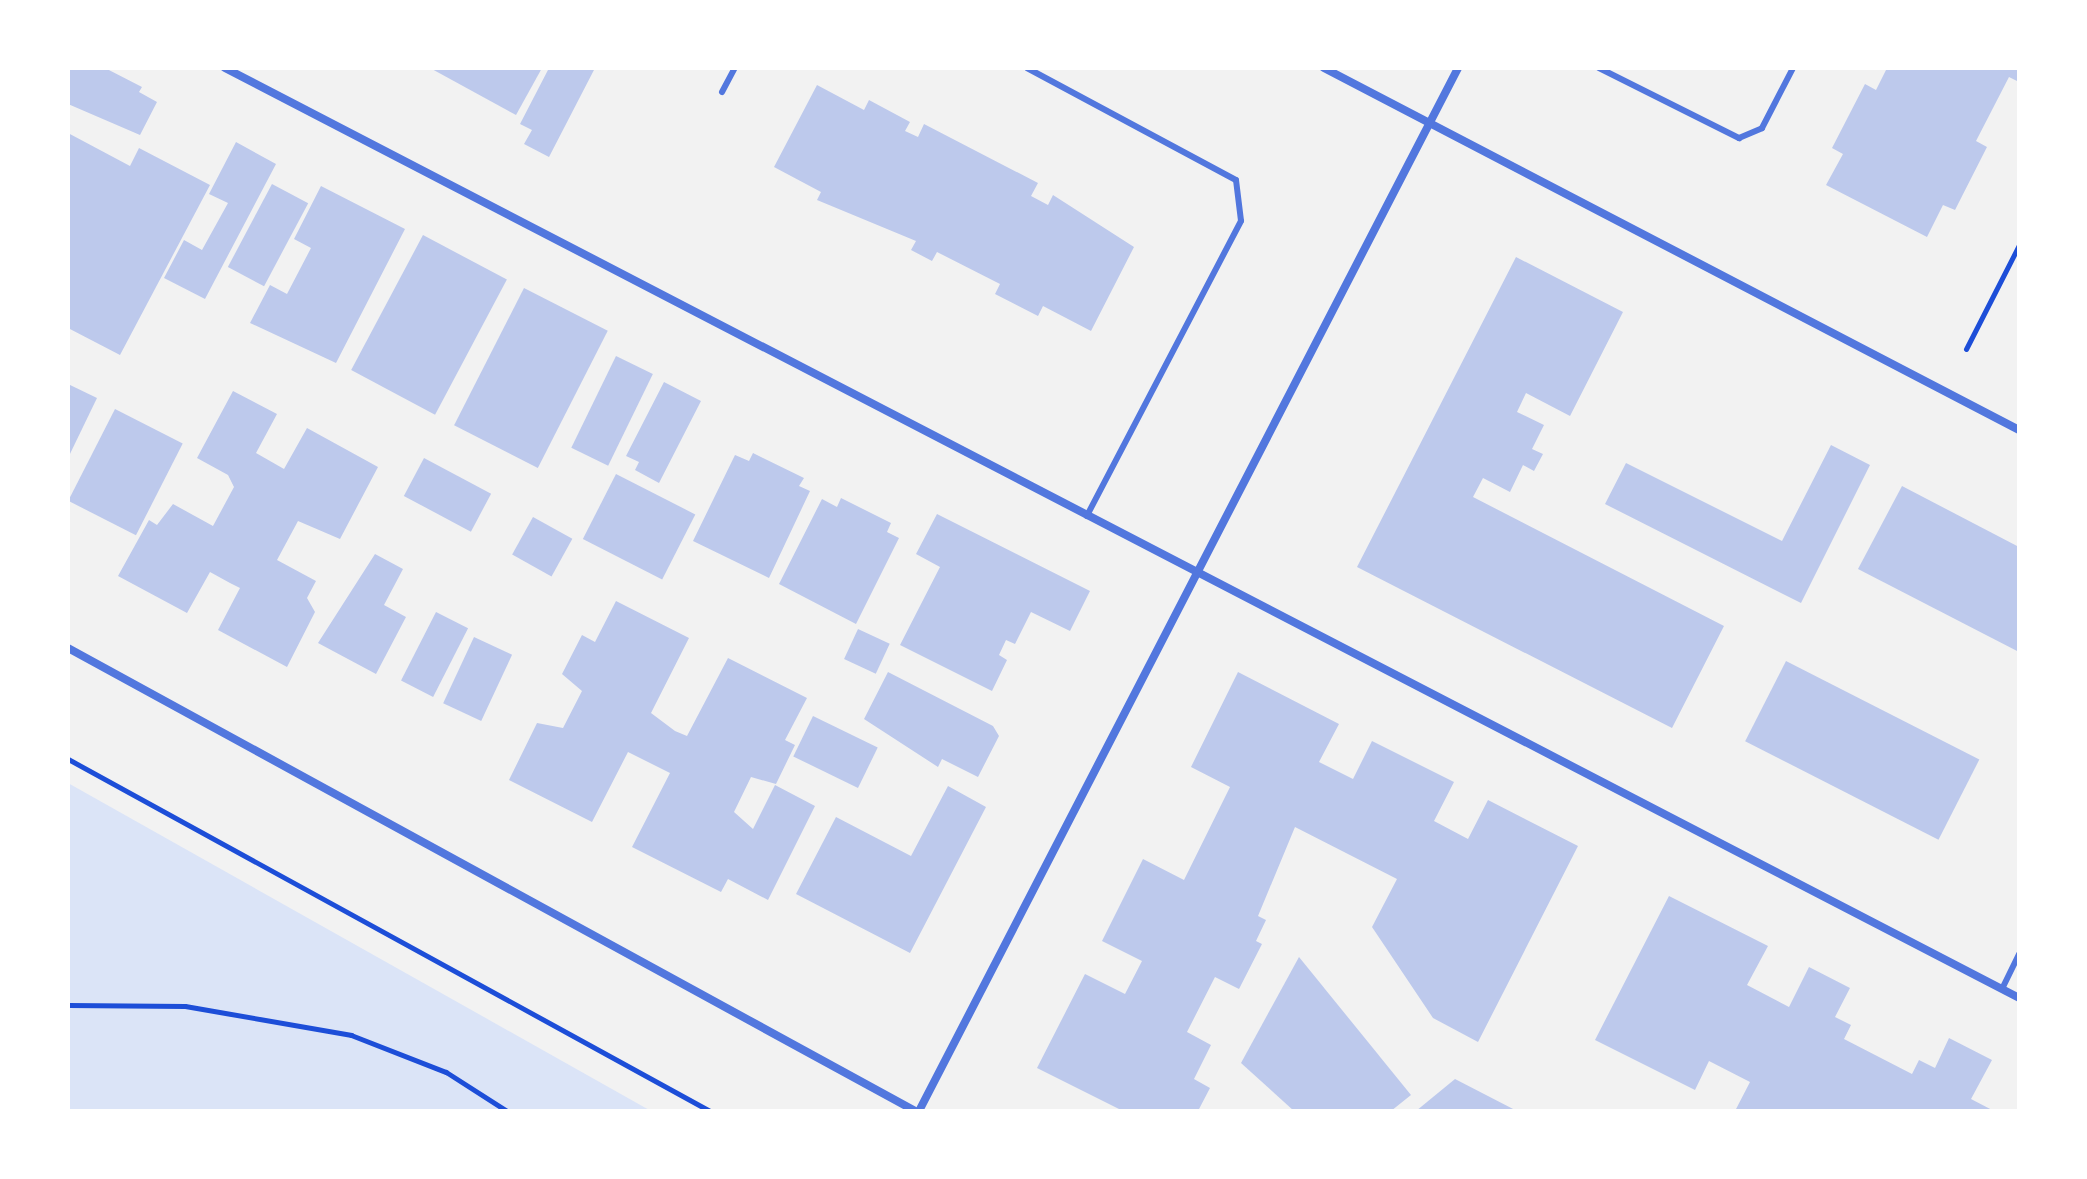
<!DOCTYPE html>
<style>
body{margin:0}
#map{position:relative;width:2087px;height:1179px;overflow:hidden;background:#f2f2f2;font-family:"Fira Sans",sans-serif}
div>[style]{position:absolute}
.green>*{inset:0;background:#dbe4f7}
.building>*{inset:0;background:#bdc9ec;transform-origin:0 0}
.path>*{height:5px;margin:-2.5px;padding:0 2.5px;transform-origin:2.5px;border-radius:2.5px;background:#1d4ed8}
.service>*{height:6px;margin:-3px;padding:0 3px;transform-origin:3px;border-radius:3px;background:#5277de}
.minor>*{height:8px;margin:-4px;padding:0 4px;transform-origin:4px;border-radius:4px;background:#5277de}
span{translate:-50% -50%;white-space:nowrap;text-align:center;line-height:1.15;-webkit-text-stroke:8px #fff;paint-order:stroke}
.frame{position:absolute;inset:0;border:70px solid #fff;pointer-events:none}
</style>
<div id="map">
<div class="green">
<i style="clip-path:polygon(68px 783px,651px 1111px,68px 1111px)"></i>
</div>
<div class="building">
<i style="clip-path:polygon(68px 68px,105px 68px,142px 87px,139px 92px,157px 102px,140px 135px,68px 104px)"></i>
<i style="clip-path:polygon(430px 68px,542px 68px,516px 115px)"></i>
<i style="clip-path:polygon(549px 68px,595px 68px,549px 157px,524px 144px,532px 130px,520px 124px)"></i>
<i style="clip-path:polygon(1887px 68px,2019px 68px,2019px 82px,2009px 77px,1976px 141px,1987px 147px,1955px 210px,1943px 205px,1927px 237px,1826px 185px,1843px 154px,1832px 148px,1865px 84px,1876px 90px)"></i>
<i style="clip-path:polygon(817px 85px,864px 110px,869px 100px,910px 122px,905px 131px,918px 137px,924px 124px,1038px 183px,1031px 196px,1048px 205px,1053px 195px,1134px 247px,1091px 331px,1043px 306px,1038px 316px,995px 294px,1000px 284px,937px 252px,932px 261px,911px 250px,916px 241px,817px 200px,821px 192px,774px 167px)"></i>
<i style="clip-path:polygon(68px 133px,130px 166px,139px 148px,210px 185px,120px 355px,68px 328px)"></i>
<i style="clip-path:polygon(236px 142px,276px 164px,205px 299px,164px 278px,184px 240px,202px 250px,228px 203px,209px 194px)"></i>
<i style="left:272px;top:184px;width:41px;height:94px;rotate:28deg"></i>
<i style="clip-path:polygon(321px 186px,405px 229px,336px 363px,250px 323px,270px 285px,287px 294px,311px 248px,294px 239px)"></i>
<i style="left:423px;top:235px;width:95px;height:153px;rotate:28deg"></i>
<i style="clip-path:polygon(1516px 257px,1623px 312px,1570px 416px,1526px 393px,1517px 412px,1544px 425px,1532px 449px,1543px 454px,1534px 471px,1523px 465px,1510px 492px,1483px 478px,1473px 497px,1724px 626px,1672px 728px,1357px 567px)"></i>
<i style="left:524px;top:288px;width:94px;height:154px;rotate:27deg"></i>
<i style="left:616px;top:356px;width:41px;height:102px;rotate:26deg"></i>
<i style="clip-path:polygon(664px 382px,701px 401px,659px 483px,635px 470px,639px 462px,626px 456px)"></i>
<i style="clip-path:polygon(68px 384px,97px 398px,68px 458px)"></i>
<i style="clip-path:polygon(233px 391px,277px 414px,256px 453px,284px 469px,307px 428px,378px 467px,340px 539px,298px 521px,277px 560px,316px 581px,307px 598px,315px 612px,287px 667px,218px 630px,240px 588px,230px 583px,210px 572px,187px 613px,118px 576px,149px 520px,157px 525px,173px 504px,213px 526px,234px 487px,228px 475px,197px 458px)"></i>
<i style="left:115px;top:409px;width:76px;height:103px;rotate:27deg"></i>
<i style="clip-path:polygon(1831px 445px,1870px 465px,1801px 603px,1605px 504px,1626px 463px,1782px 541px)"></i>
<i style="clip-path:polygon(753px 453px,804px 478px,799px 486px,810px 491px,769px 578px,693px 541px,735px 455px,749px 461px)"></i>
<i style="left:424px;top:458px;width:76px;height:43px;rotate:28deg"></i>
<i style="left:616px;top:474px;width:89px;height:73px;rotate:27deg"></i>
<i style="clip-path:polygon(1902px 486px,2019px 547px,2019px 652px,1858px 569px)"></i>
<i style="clip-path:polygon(841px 498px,891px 523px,887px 532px,899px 538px,856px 624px,779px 584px,822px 499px,837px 507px)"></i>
<i style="clip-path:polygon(937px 514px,1090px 591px,1070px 631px,1031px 612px,1015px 644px,1006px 640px,999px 655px,1007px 660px,992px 691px,900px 645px,940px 567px,916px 554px)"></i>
<i style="left:533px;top:517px;width:45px;height:43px;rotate:29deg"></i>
<i style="clip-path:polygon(375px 554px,403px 569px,384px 605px,406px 617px,376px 674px,318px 643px)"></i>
<i style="clip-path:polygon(616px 601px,689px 638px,651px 713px,675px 731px,687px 736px,728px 658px,807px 698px,785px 740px,795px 745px,776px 784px,751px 777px,734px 812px,753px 829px,775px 785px,815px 806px,768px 900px,728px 879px,721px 892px,632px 847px,670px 773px,628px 752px,592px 822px,509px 780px,537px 723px,563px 728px,582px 691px,562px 674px,582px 635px,595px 642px)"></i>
<i style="left:436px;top:612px;width:36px;height:77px;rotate:27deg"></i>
<i style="left:858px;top:629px;width:35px;height:33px;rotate:25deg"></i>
<i style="left:474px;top:637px;width:42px;height:73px;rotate:25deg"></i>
<i style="left:1786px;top:661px;width:217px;height:90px;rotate:27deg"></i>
<i style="clip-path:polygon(888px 672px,993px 726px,999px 736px,978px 777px,942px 759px,938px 767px,864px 719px)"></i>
<i style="clip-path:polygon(1238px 672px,1339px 724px,1319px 762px,1353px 779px,1372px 741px,1454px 782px,1434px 821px,1468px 839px,1488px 800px,1578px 846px,1478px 1042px,1433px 1018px,1372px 927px,1397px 879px,1295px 827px,1258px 916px,1266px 920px,1256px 941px,1262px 944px,1239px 989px,1215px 977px,1187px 1032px,1211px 1045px,1194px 1079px,1210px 1088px,1198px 1111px,1123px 1111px,1037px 1068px,1085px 974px,1125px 994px,1142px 961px,1102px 941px,1143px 859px,1184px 880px,1230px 787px,1191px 767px)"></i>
<i style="left:813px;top:716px;width:72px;height:45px;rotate:26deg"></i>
<i style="clip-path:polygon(948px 786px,986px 807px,910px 953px,796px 894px,836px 817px,911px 856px)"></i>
<i style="clip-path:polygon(1669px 896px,1768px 946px,1747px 985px,1789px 1007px,1809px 967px,1850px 988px,1835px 1017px,1851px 1025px,1844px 1039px,1912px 1074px,1919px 1060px,1935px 1068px,1949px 1038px,1992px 1060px,1971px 1099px,1994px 1111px,1735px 1111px,1750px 1082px,1709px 1061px,1695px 1090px,1595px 1040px)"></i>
<i style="clip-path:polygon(1299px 957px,1411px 1095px,1391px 1111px,1294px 1111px,1241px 1063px)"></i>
<i style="clip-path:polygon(1455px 1079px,1517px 1111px,1416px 1111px)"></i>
</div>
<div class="path">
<i style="left:1966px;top:349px;width:117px;rotate:-63deg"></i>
<i style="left:68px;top:759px;width:732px;rotate:28.74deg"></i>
<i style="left:68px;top:1005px;width:117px;rotate:0.5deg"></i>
<i style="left:185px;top:1006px;width:169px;rotate:9.9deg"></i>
<i style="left:351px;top:1035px;width:102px;rotate:21.3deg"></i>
<i style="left:446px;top:1072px;width:72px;rotate:32.6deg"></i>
</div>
<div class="service">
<i style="left:1027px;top:68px;width:237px;rotate:28.2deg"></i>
<i style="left:1236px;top:180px;width:41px;rotate:83deg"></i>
<i style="left:1241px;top:221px;width:333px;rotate:117.6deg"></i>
<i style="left:1599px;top:68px;width:157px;rotate:26.6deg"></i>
<i style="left:1739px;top:138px;width:25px;rotate:-23deg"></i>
<i style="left:1762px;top:128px;width:68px;rotate:-62.7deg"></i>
<i style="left:722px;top:92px;width:27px;rotate:-62deg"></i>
<i style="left:2002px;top:989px;width:39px;rotate:-64deg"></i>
</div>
<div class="minor">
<i style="left:225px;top:68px;width:2021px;rotate:27.4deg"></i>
<i style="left:1324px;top:68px;width:784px;rotate:27.51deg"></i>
<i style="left:68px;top:648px;width:965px;rotate:28.66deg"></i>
<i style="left:919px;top:1111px;width:1174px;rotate:-62.67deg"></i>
</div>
<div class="frame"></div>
</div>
